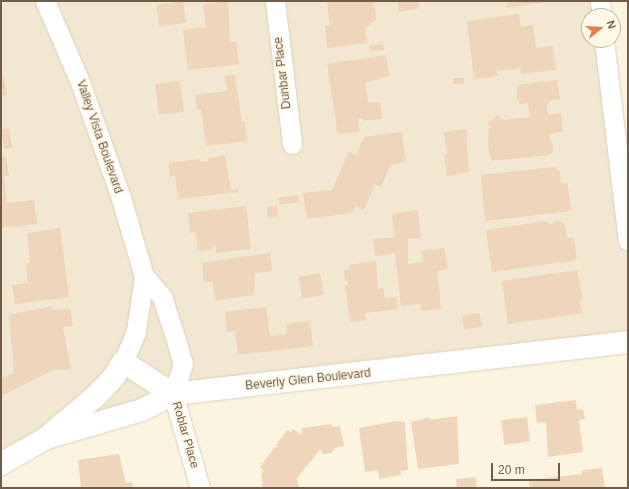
<!DOCTYPE html>
<style>
body{margin:0}
#map{position:relative;width:629px;height:489px;overflow:hidden;background:#fbf4e1;font-family:Helvetica,sans-serif}
div>[style]{position:absolute}
.residential>*{inset:0;background:#f2e7d0}
.building>*{inset:0;background:#efd6ba;transform-origin:0 0}
.roads{filter:drop-shadow(0 0 1px #ded1be) drop-shadow(0 0 1px #ded1be)}
.street>*{height:19px;margin:-9.5px;padding:0 9.5px;transform-origin:9.5px;border-radius:9.5px;background:#fff}
.secondary>*{height:22px;margin:-11px;padding:0 11px;transform-origin:11px;border-radius:11px;background:#fff}
span{translate:-50% -50%;white-space:nowrap;text-align:center;line-height:1.15;-webkit-text-stroke:4px #fef8e7;paint-order:stroke}
.street-label{font-size:12px;color:#705c49}
.frame{position:absolute;inset:0;border:2px solid #705c49;pointer-events:none}
.north{position:absolute;left:581px;top:8px;width:40px;height:40px;box-sizing:border-box;background:#fef8e7;border:1px solid #c5baa8;border-radius:50%;rotate:72deg;font-size:11px;font-weight:700;line-height:16px;text-align:center;color:#705c49}
.north::after{content:'';display:block;margin:auto;width:14px;height:18px;background:#e07f4b;clip-path:polygon(50% 0,100% 100%,50% 72%,0 100%)}
.scale{position:absolute;left:491px;top:463px;width:69px;height:18px;box-sizing:border-box;border:2px solid #705c49;border-top:0;padding-left:5px;font-size:12px;line-height:14px;white-space:nowrap;color:#705c49;-webkit-text-stroke:3px #fef8e7;paint-order:stroke}
</style>
<div id="map">
<div class="residential">
<i style="clip-path:polygon(1px 1px,600px 1px,602px 16px,589px 16px,589px 40px,604px 40px,628px 241px,628px 342px,173px 394px,1px 466px)"></i>
</div>
<div class="building">
<i style="left:183px;top:1px;width:22px;height:27px;rotate:82deg"></i>
<i style="clip-path:polygon(228px 1px,230px 42px,236px 42px,239px 64px,188px 70px,183px 30px,206px 27px,203px 4px)"></i>
<i style="clip-path:polygon(327px 1px,374px 1px,376px 19px,365px 29px,367px 43px,327px 48px,325px 26px,330px 26px)"></i>
<i style="clip-path:polygon(397px 1px,419px 1px,420px 8px,399px 12px)"></i>
<i style="clip-path:polygon(507px 1px,541px 1px,542px 3px,507px 8px)"></i>
<i style="clip-path:polygon(519px 14px,521px 27px,533px 25px,536px 48px,553px 46px,556px 70px,521px 74px,521px 68px,497px 71px,498px 76px,474px 79px,467px 21px)"></i>
<i style="clip-path:polygon(383px 44px,384px 50px,370px 51px,369px 46px)"></i>
<i style="clip-path:polygon(386px 55px,389px 76px,365px 83px,368px 103px,380px 102px,382px 119px,363px 121px,363px 118px,358px 119px,359px 132px,338px 134px,327px 64px)"></i>
<i style="clip-path:polygon(235px 75px,242px 122px,245px 122px,247px 141px,206px 146px,201px 109px,197px 110px,195px 95px,227px 91px,225px 76px)"></i>
<i style="clip-path:polygon(1px 78px,4px 78px,7px 95px,1px 96px)"></i>
<i style="left:464px;top:78px;width:6px;height:11px;rotate:90deg"></i>
<i style="clip-path:polygon(557px 80px,560px 99px,551px 100px,547px 105px,548px 115px,561px 113px,563px 132px,549px 134px,554px 151px,549px 155px,491px 161px,488px 143px,489px 128px,492px 128px,487px 123px,498px 115px,502px 120px,530px 117px,528px 103px,520px 104px,517px 98px,517px 85px)"></i>
<i style="left:180px;top:81px;width:31px;height:25px;rotate:83deg"></i>
<i style="left:9px;top:128px;width:20px;height:8px;rotate:81deg"></i>
<i style="clip-path:polygon(466px 129px,469px 172px,447px 176px,444px 154px,447px 154px,444px 132px)"></i>
<i style="clip-path:polygon(402px 132px,406px 162px,391px 164px,381px 187px,375px 184px,364px 210px,356px 206px,352px 213px,307px 219px,303px 193px,332px 190px,349px 151px,356px 155px,364px 137px)"></i>
<i style="clip-path:polygon(225px 156px,231px 190px,239px 189px,239px 192px,178px 199px,175px 176px,170px 177px,169px 163px,200px 159px,200px 162px,209px 161px,208px 158px)"></i>
<i style="clip-path:polygon(1px 157px,6px 157px,9px 176px,4px 176px,7px 203px,34px 200px,37px 224px,1px 228px)"></i>
<i style="clip-path:polygon(555px 167px,560px 172px,561px 182px,568px 184px,571px 211px,485px 221px,481px 175px)"></i>
<i style="left:298px;top:195px;width:7px;height:20px;rotate:82deg"></i>
<i style="clip-path:polygon(246px 206px,251px 249px,216px 253px,216px 245px,212px 246px,213px 249px,198px 251px,196px 232px,190px 233px,188px 213px)"></i>
<i style="left:277px;top:206px;width:11px;height:10px;rotate:85deg"></i>
<i style="clip-path:polygon(418px 210px,421px 238px,408px 239px,408px 264px,423px 262px,421px 251px,444px 248px,448px 269px,437px 271px,441px 309px,421px 311px,420px 304px,401px 306px,395px 253px,375px 256px,373px 239px,395px 237px,392px 214px)"></i>
<i style="clip-path:polygon(558px 220px,565px 224px,567px 238px,574px 238px,577px 260px,492px 272px,486px 230px,546px 221px,552px 225px)"></i>
<i style="clip-path:polygon(60px 228px,69px 297px,15px 304px,12px 285px,28px 283px,26px 263px,30px 263px,27px 233px)"></i>
<i style="clip-path:polygon(270px 253px,272px 271px,255px 273px,254px 295px,215px 300px,213px 281px,204px 282px,202px 263px)"></i>
<i style="clip-path:polygon(376px 261px,378px 289px,383px 288px,385px 299px,397px 297px,398px 309px,365px 313px,366px 320px,350px 322px,345px 285px,348px 285px,347px 281px,345px 281px,344px 270px,350px 269px,349px 265px)"></i>
<i style="clip-path:polygon(577px 270px,583px 299px,580px 300px,582px 313px,508px 324px,502px 281px)"></i>
<i style="left:320px;top:273px;width:22px;height:22px;rotate:80deg"></i>
<i style="clip-path:polygon(52px 306px,53px 310px,70px 308px,73px 326px,63px 327px,71px 369px,53px 370px,1px 396px,1px 374px,3px 378px,14px 373px,9px 315px)"></i>
<i style="clip-path:polygon(266px 307px,270px 336px,287px 334px,286px 324px,310px 321px,313px 346px,238px 355px,235px 331px,227px 332px,225px 312px)"></i>
<i style="left:480px;top:313px;width:14px;height:18px;rotate:82deg"></i>
<i style="clip-path:polygon(576px 400px,577px 410px,583px 409px,585px 419px,579px 420px,583px 452px,548px 457px,546px 422px,537px 423px,535px 405px)"></i>
<i style="clip-path:polygon(457px 416px,459px 464px,418px 469px,411px 422px,430px 417px,430px 420px)"></i>
<i style="left:527px;top:417px;width:25px;height:26px;rotate:83deg"></i>
<i style="clip-path:polygon(397px 421px,405px 422px,408px 470px,400px 471px,401px 475px,379px 479px,378px 470px,365px 472px,359px 428px)"></i>
<i style="clip-path:polygon(331px 424px,332px 427px,340px 426px,344px 446px,335px 448px,331px 453px,323px 454px,321px 450px,319px 451px,297px 478px,299px 488px,263px 488px,261px 473px,264px 472px,260px 467px,275px 447px,279px 447px,276px 445px,287px 430px,291px 432px,293px 429px,302px 435px,302px 428px)"></i>
<i style="clip-path:polygon(119px 454px,126px 483px,132px 482px,133px 488px,81px 488px,78px 460px)"></i>
<i style="clip-path:polygon(602px 468px,605px 488px,530px 488px,529px 480px,582px 474px,582px 470px)"></i>
<i style="clip-path:polygon(476px 477px,477px 488px,457px 488px,456px 479px)"></i>
</div>
<div class="roads">
<div class="street">
<i style="left:45px;top:1px;width:88px;rotate:66.6deg"></i>
<i style="left:80px;top:82px;width:123px;rotate:70.5deg"></i>
<i style="left:121px;top:198px;width:81px;rotate:73.6deg"></i>
<i style="left:144px;top:276px;width:28px;rotate:49deg"></i>
<i style="left:162px;top:297px;width:38px;rotate:72deg"></i>
<i style="left:174px;top:333px;width:32px;rotate:74deg"></i>
<i style="left:183px;top:364px;width:32px;rotate:108deg"></i>
<i style="left:173px;top:394px;width:98px;rotate:74deg"></i>
<i style="left:275px;top:1px;width:144px;rotate:83.2deg"></i>
<i style="left:600px;top:1px;width:15px;rotate:82deg"></i>
<i style="left:604px;top:40px;width:202px;rotate:83.2deg"></i>
<i style="left:123px;top:362px;width:34px;rotate:-67deg"></i>
<i style="left:136px;top:331px;width:56px;rotate:-81.7deg"></i>
</div>
<div class="secondary">
<i style="left:52px;top:433px;width:57px;rotate:-40.1deg"></i>
<i style="left:96px;top:396px;width:26px;rotate:-47deg"></i>
<i style="left:114px;top:377px;width:17px;rotate:-59deg"></i>
<i style="left:123px;top:362px;width:59px;rotate:32.6deg"></i>
<i style="left:1px;top:464px;width:52px;rotate:-30deg"></i>
<i style="left:46px;top:438px;width:100px;rotate:-16.3deg"></i>
<i style="left:142px;top:410px;width:35px;rotate:-27deg"></i>
<i style="left:173px;top:394px;width:458px;rotate:-6.5deg"></i>
</div>
</div>
<div class="street-label">
<span style="left:283px;top:73px;rotate:-97deg">Dunbar Place</span>
<span style="left:99px;top:137px;rotate:71deg">Valley Vista Boulevard</span>
<span style="left:308px;top:380px;rotate:-6deg">Beverly Glen Boulevard</span>
<span style="left:185px;top:435px;rotate:74deg">Roblar Place</span>
</div>
<div class="frame"></div>
<div class="north">N</div>
<div class="scale">20 m</div>
</div>
